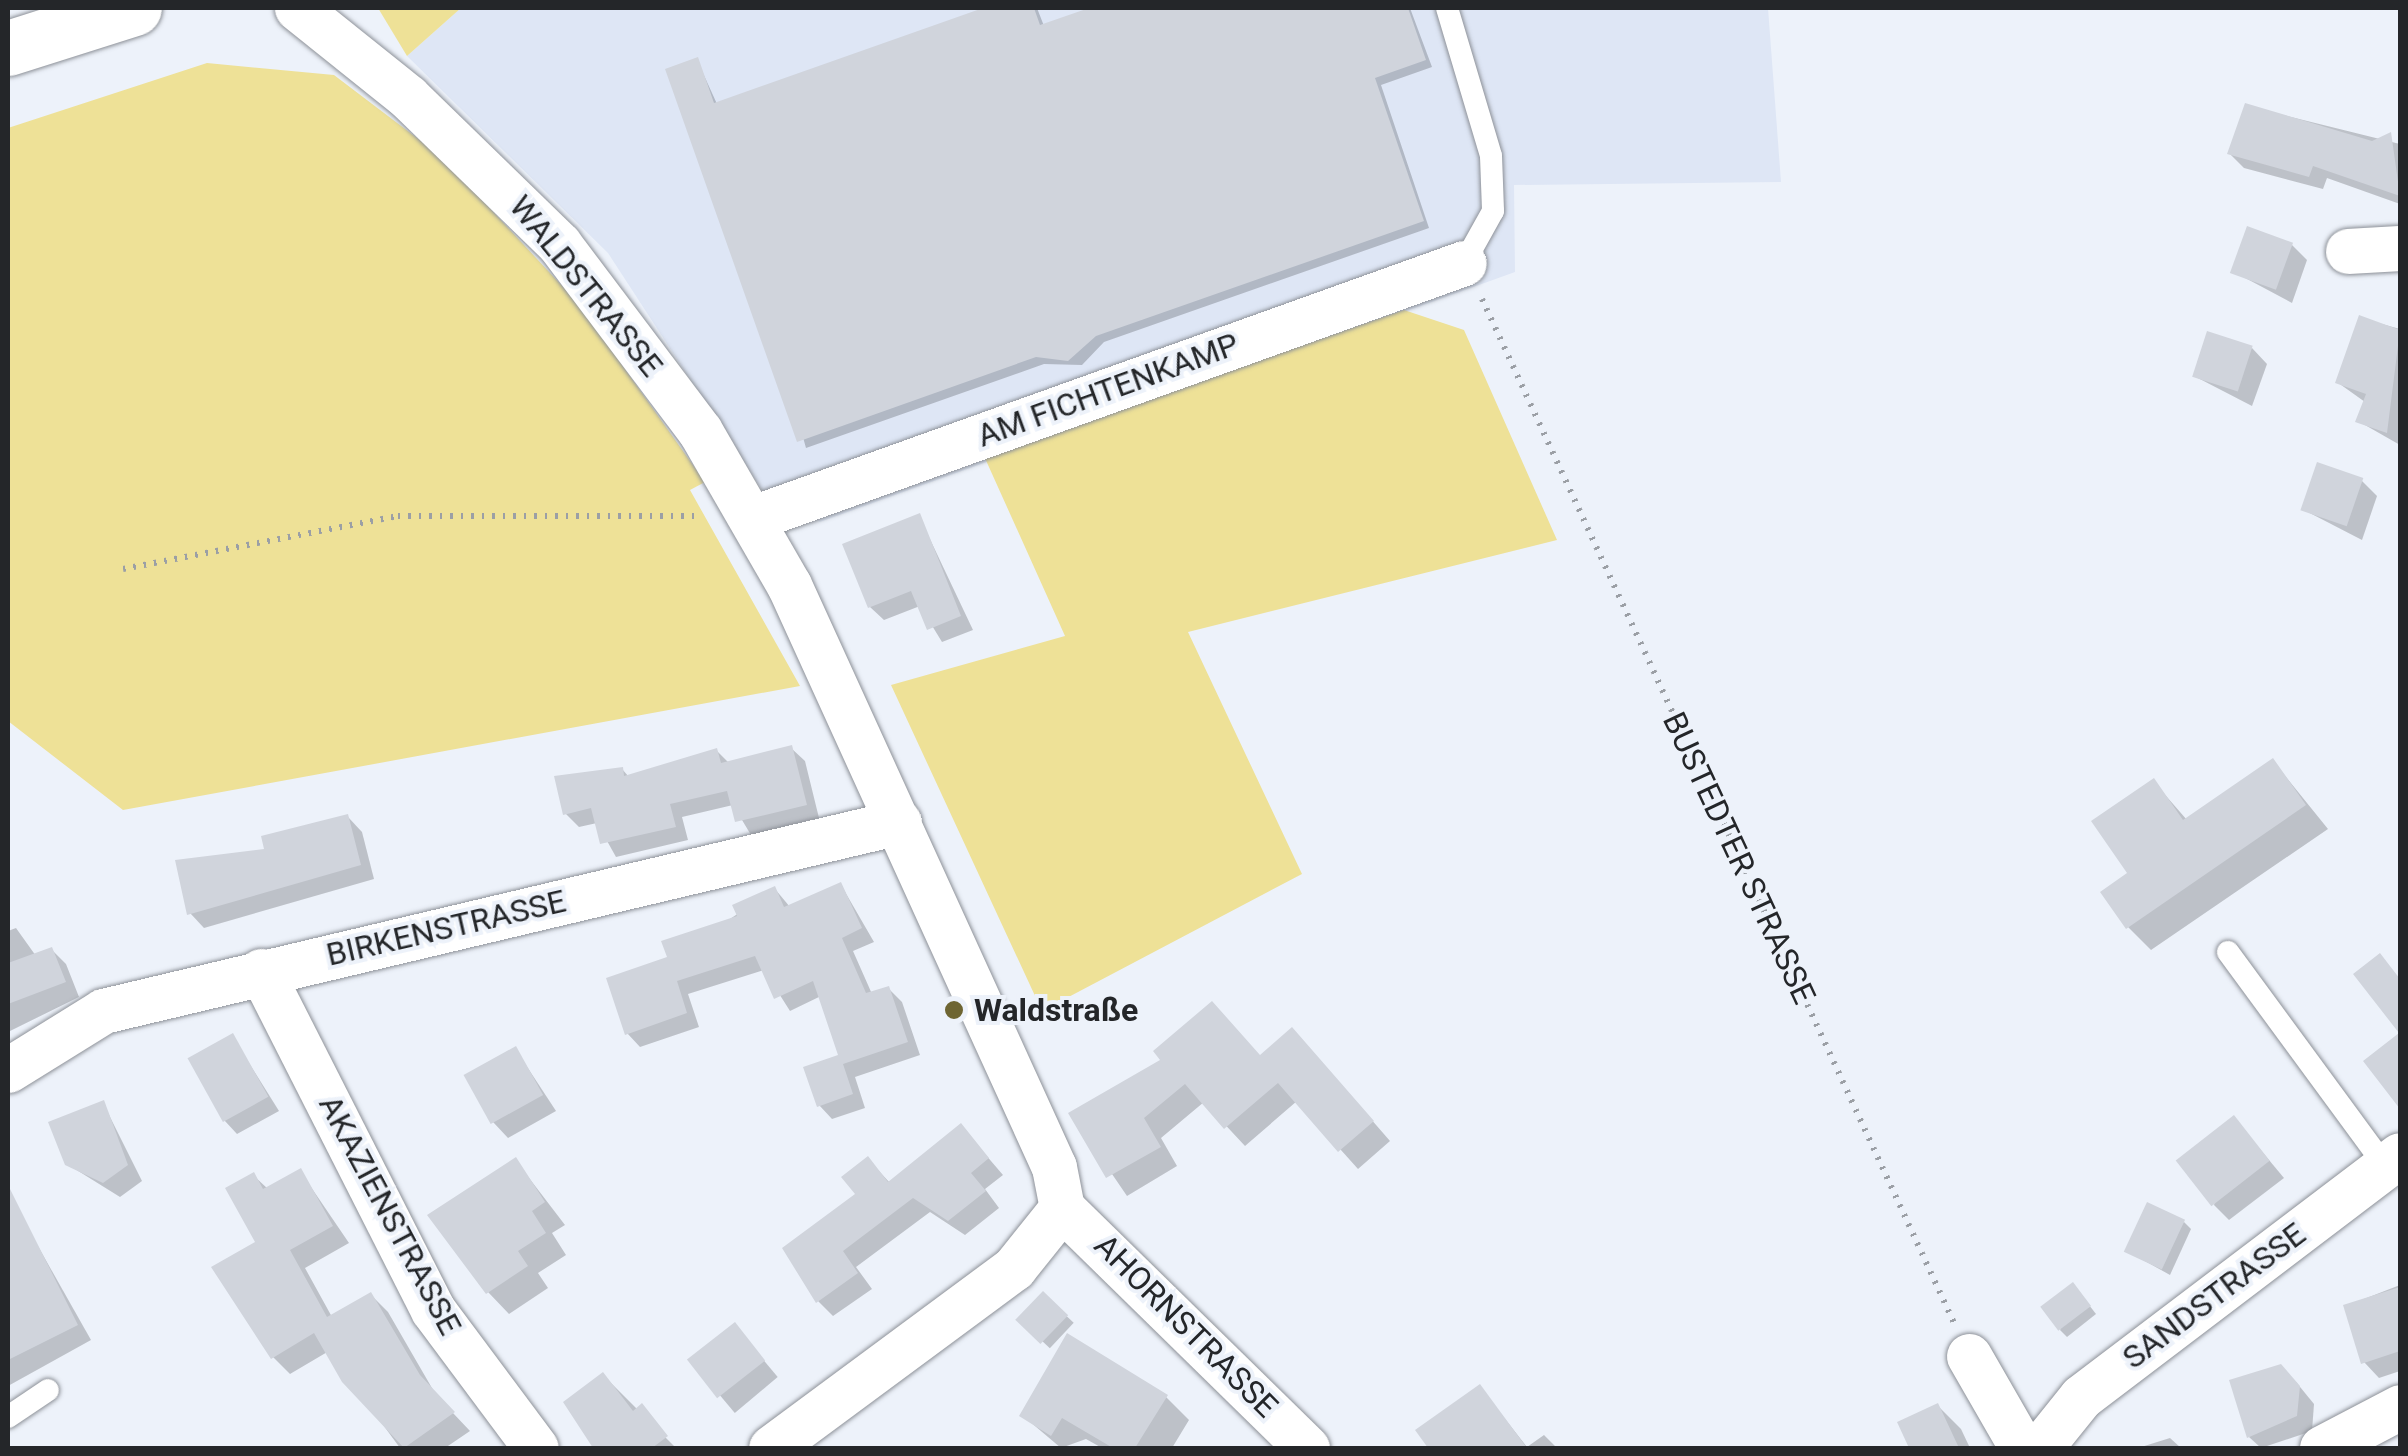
<!DOCTYPE html>
<meta charset="utf-8">
<style>
body{margin:0}
#map{position:relative;width:2408px;height:1456px;overflow:hidden;background:#edf2fa;font-family:Roboto,sans-serif}
div>[style]{position:absolute}
.built>*{inset:0;background:#dee6f5}
.green>*{inset:0;background:#eee197}
.shadow>*{inset:0;background:#0003;transform-origin:0 0}
.building>*{inset:0;background:#d0d4dc;transform-origin:0 0}
.path>*{height:6px;margin-top:-3px;transform-origin:0;background:repeating-linear-gradient(90deg,#9b9fa5 0 2.5px,transparent 0 10.5px)}
.roads{filter:drop-shadow(0 0 2px #8d9198) drop-shadow(0 0 2px #8d9198)}
.lane>*{height:22px;margin:-11px;padding:0 11px;transform-origin:11px;border-radius:11px;background:#fff}
.street>*{height:45px;margin:-22.5px;padding:0 22.5px;transform-origin:22.5px;border-radius:22.5px;background:#fff}
.highway>*{height:55px;margin:-27.5px;padding:0 27.5px;transform-origin:27.5px;border-radius:27.5px;background:#fff}
.dots>*{width:28px;height:28px;translate:-50% -50%;box-sizing:border-box;border:5px solid #edf2fa;border-radius:50%}
span{translate:-50% -50%;white-space:nowrap;text-align:center;line-height:1.15;-webkit-text-stroke:8px #edf2fa;paint-order:stroke}
.street-label{font-size:32px;color:#242629}
.poi-label{font-size:32px;color:#242629;font-weight:700}
.left{translate:0 -50%;text-align:left}
.frame{position:absolute;inset:0;border:10px solid #242629;pointer-events:none}
</style>
<div id="map">
<div class="built">
<i style="clip-path:polygon(461px 8px,1768px 8px,1781px 182px,1514px 185px,1515px 272px,820px 522px,764px 493px,608px 253px,407px 56px)"></i>
</div>
<div class="green">
<i style="clip-path:polygon(378px 8px,461px 8px,407px 56px)"></i>
<i style="clip-path:polygon(207px 63px,334px 75px,442px 157px,578px 303px,705px 482px,690px 490px,800px 686px,123px 810px,8px 721px,8px 128px)"></i>
<i style="clip-path:polygon(1404px 310px,1464px 330px,1557px 540px,1188px 632px,1302px 874px,1042px 1011px,891px 685px,1065px 636px,984px 456px)"></i>
</div>
<div class="shadow">
<i style="clip-path:polygon(991px 8px,1037px 8px,1044px 26px,1097px 8px,1143px 8px,1146px 16px,1170px 8px,1410px 8px,1432px 67px,1381px 85px,1429px 228px,1104px 342px,1082px 365px,1044px 364px,806px 448px,697px 60px,717px 104px)"></i>
<i style="clip-path:polygon(2246px 106px,2400px 144px,2400px 204px,2327px 178px,2323px 189px,2244px 168px,2230px 154px)"></i>
<i style="clip-path:polygon(2292px 245px,2307px 260px,2292px 303px,2234px 272px)"></i>
<i style="clip-path:polygon(2360px 318px,2400px 329px,2400px 445px,2358px 421px,2365px 402px,2337px 382px)"></i>
<i style="clip-path:polygon(2252px 348px,2267px 364px,2252px 406px,2194px 376px)"></i>
<i style="clip-path:polygon(2362px 481px,2377px 496px,2362px 540px,2302px 509px)"></i>
<i style="clip-path:polygon(919px 516px,973px 630px,942px 642px,920px 606px,884px 620px,870px 607px)"></i>
<i style="clip-path:polygon(791px 748px,805px 761px,819px 818px,751px 835px,733px 805px,682px 817px,688px 840px,616px 857px,597px 823px,579px 827px,565px 813px,622px 769px,629px 777px,717px 751px,729px 763px)"></i>
<i style="clip-path:polygon(2273px 761px,2328px 829px,2151px 950px,2128px 927px,2153px 781px,2187px 820px)"></i>
<i style="clip-path:polygon(348px 817px,362px 832px,374px 879px,204px 928px,190px 913px,267px 851px)"></i>
<i style="clip-path:polygon(841px 885px,874px 942px,853px 951px,872px 994px,889px 989px,902px 1002px,920px 1055px,855px 1077px,865px 1108px,832px 1119px,819px 1105px,841px 1057px,821px 996px,790px 1011px,764px 970px,688px 994px,699px 1027px,640px 1047px,627px 1033px,670px 959px,775px 889px,790px 907px)"></i>
<i style="clip-path:polygon(16px 928px,36px 956px,52px 950px,66px 964px,79px 997px,8px 1032px,8px 931px)"></i>
<i style="clip-path:polygon(232px 1036px,279px 1111px,237px 1134px,224px 1120px)"></i>
<i style="clip-path:polygon(1310px 1049px,1390px 1141px,1358px 1169px,1297px 1101px,1245px 1146px,1204px 1102px,1161px 1138px,1177px 1166px,1127px 1196px,1071px 1114px)"></i>
<i style="clip-path:polygon(516px 1050px,556px 1111px,508px 1138px,493px 1122px)"></i>
<i style="clip-path:polygon(103px 1103px,142px 1181px,120px 1197px,67px 1164px)"></i>
<i style="clip-path:polygon(2234px 1118px,2284px 1178px,2229px 1220px,2214px 1205px)"></i>
<i style="clip-path:polygon(961px 1126px,1003px 1175px,985px 1189px,999px 1208px,965px 1235px,930px 1212px,856px 1267px,872px 1289px,833px 1316px,818px 1301px,868px 1159px,890px 1183px)"></i>
<i style="clip-path:polygon(516px 1161px,565px 1225px,552px 1233px,566px 1255px,538px 1273px,548px 1288px,509px 1314px,488px 1292px)"></i>
<i style="clip-path:polygon(300px 1171px,349px 1243px,305px 1268px,332px 1317px,371px 1295px,388px 1312px,436px 1395px,470px 1431px,445px 1448px,400px 1448px,329px 1351px,290px 1374px,273px 1357px,253px 1175px,268px 1189px)"></i>
<i style="clip-path:polygon(22px 1218px,91px 1340px,8px 1386px,8px 1226px)"></i>
<i style="clip-path:polygon(2184px 1222px,2191px 1229px,2170px 1275px,2127px 1251px)"></i>
<i style="clip-path:polygon(2400px 1285px,2400px 1371px,2379px 1378px,2364px 1362px,2346px 1306px)"></i>
<i style="clip-path:polygon(2079px 1292px,2096px 1314px,2067px 1337px,2060px 1330px)"></i>
<i style="left:1043px;top:1294px;width:42px;height:35px;rotate:43deg"></i>
<i style="left:734px;top:1325px;width:68px;height:56px;rotate:50deg"></i>
<i style="clip-path:polygon(603px 1375px,676px 1448px,597px 1448px,567px 1402px)"></i>
<i style="clip-path:polygon(2296px 1382px,2314px 1404px,2312px 1431px,2261px 1448px,2249px 1437px)"></i>
<i style="clip-path:polygon(1480px 1387px,1527px 1447px,1544px 1435px,1557px 1448px,1431px 1448px,1418px 1430px)"></i>
<i style="clip-path:polygon(1166px 1397px,1189px 1420px,1172px 1448px,1102px 1448px,1086px 1439px,1061px 1448px,1022px 1415px)"></i>
<i style="clip-path:polygon(1938px 1406px,1961px 1429px,1970px 1448px,1911px 1448px,1900px 1423px)"></i>
<i style="clip-path:polygon(2170px 1438px,2181px 1448px,2138px 1448px)"></i>
</div>
<div class="building">
<i style="clip-path:polygon(983px 8px,1034px 8px,1040px 25px,1089px 8px,1408px 8px,1426px 60px,1375px 78px,1424px 221px,1096px 336px,1068px 361px,1036px 357px,797px 442px,665px 69px,698px 57px,714px 103px)"></i>
<i style="clip-path:polygon(2245px 103px,2372px 141px,2391px 132px,2400px 196px,2313px 166px,2309px 177px,2227px 154px)"></i>
<i style="left:2247px;top:226px;width:49px;height:50px;rotate:20deg"></i>
<i style="clip-path:polygon(2359px 315px,2400px 330px,2387px 433px,2355px 422px,2366px 394px,2335px 383px)"></i>
<i style="left:2207px;top:331px;width:48px;height:48px;rotate:18deg"></i>
<i style="left:2317px;top:462px;width:49px;height:51px;rotate:19deg"></i>
<i style="clip-path:polygon(920px 513px,961px 616px,927px 630px,911px 591px,868px 608px,842px 544px)"></i>
<i style="clip-path:polygon(792px 745px,807px 805px,735px 822px,727px 791px,670px 804px,676px 827px,600px 844px,591px 808px,563px 815px,554px 776px,623px 767px,624px 776px,717px 748px,721px 763px)"></i>
<i style="clip-path:polygon(2273px 758px,2306px 805px,2126px 929px,2100px 892px,2127px 873px,2091px 821px,2154px 778px,2183px 820px)"></i>
<i style="clip-path:polygon(348px 814px,361px 865px,187px 915px,175px 860px,264px 849px,261px 836px)"></i>
<i style="clip-path:polygon(841px 882px,862px 928px,842px 938px,866px 993px,889px 986px,908px 1042px,843px 1064px,853px 1094px,817px 1107px,803px 1067px,838px 1055px,813px 981px,774px 999px,755px 956px,677px 981px,687px 1013px,625px 1035px,606px 978px,667px 957px,661px 941px,737px 916px,732px 905px,775px 886px,784px 907px)"></i>
<i style="clip-path:polygon(52px 947px,66px 982px,8px 1004px,8px 963px)"></i>
<i style="clip-path:polygon(2380px 953px,2400px 979px,2400px 1109px,2363px 1061px,2399px 1033px,2353px 974px)"></i>
<i style="clip-path:polygon(1212px 1001px,1260px 1055px,1292px 1027px,1374px 1121px,1338px 1152px,1278px 1083px,1224px 1129px,1185px 1084px,1144px 1118px,1161px 1147px,1106px 1178px,1068px 1113px,1160px 1060px,1153px 1051px)"></i>
<i style="left:233px;top:1033px;width:73px;height:52px;rotate:61deg"></i>
<i style="left:516px;top:1046px;width:56px;height:60px;rotate:61deg"></i>
<i style="clip-path:polygon(104px 1100px,128px 1165px,103px 1183px,65px 1165px,48px 1122px)"></i>
<i style="left:2234px;top:1115px;width:58px;height:74px;rotate:52deg"></i>
<i style="clip-path:polygon(961px 1123px,989px 1158px,971px 1173px,986px 1191px,948px 1221px,913px 1198px,843px 1251px,858px 1273px,816px 1303px,782px 1248px,855px 1194px,841px 1177px,868px 1156px,888px 1182px)"></i>
<i style="clip-path:polygon(516px 1157px,545px 1202px,532px 1211px,546px 1233px,518px 1251px,528px 1266px,486px 1294px,427px 1215px)"></i>
<i style="clip-path:polygon(301px 1168px,333px 1226px,290px 1250px,327px 1317px,371px 1292px,420px 1375px,455px 1412px,404px 1448px,342px 1382px,314px 1333px,271px 1359px,211px 1267px,255px 1242px,225px 1188px,254px 1172px,263px 1189px)"></i>
<i style="clip-path:polygon(8px 1185px,78px 1325px,8px 1360px)"></i>
<i style="left:2147px;top:1202px;width:42px;height:55px;rotate:25deg"></i>
<i style="left:2073px;top:1282px;width:30px;height:41px;rotate:53deg"></i>
<i style="clip-path:polygon(2400px 1287px,2400px 1351px,2361px 1364px,2343px 1305px)"></i>
<i style="left:1043px;top:1291px;width:35px;height:40px;rotate:44deg"></i>
<i style="left:735px;top:1322px;width:49px;height:61px;rotate:52deg"></i>
<i style="clip-path:polygon(1067px 1333px,1168px 1395px,1135px 1448px,1113px 1448px,1062px 1418px,1051px 1436px,1019px 1416px)"></i>
<i style="clip-path:polygon(2281px 1364px,2300px 1386px,2297px 1416px,2247px 1438px,2229px 1380px)"></i>
<i style="clip-path:polygon(603px 1372px,633px 1411px,642px 1403px,668px 1436px,652px 1448px,593px 1448px,563px 1402px)"></i>
<i style="clip-path:polygon(1480px 1384px,1527px 1448px,1428px 1448px,1415px 1430px)"></i>
<i style="clip-path:polygon(1938px 1403px,1959px 1448px,1909px 1448px,1897px 1422px)"></i>
</div>
<div class="path">
<i style="left:1482px;top:299px;width:1128px;rotate:65.25deg"></i>
<i style="left:123px;top:569px;width:280px;rotate:-10.9deg"></i>
<i style="left:398px;top:516px;width:304px"></i>
</div>
<div class="roads">
<div class="lane">
<i style="left:1447px;top:8px;width:154px;rotate:73.4deg"></i>
<i style="left:1491px;top:156px;width:55px;rotate:87.9deg"></i>
<i style="left:1493px;top:211px;width:60px;rotate:119.1deg"></i>
<i style="left:2228px;top:952px;width:265px;rotate:53.7deg"></i>
<i style="left:8px;top:1417px;width:48px;rotate:-34deg"></i>
</div>
<div class="street">
<i style="left:297px;top:8px;width:142px;rotate:38.7deg"></i>
<i style="left:408px;top:97px;width:211px;rotate:44.2deg"></i>
<i style="left:559px;top:244px;width:234px;rotate:53deg"></i>
<i style="left:700px;top:431px;width:178px;rotate:60deg"></i>
<i style="left:789px;top:585px;width:639px;rotate:65.52deg"></i>
<i style="left:1054px;top:1167px;width:42px;rotate:79deg"></i>
<i style="left:1062px;top:1208px;width:77px;rotate:128.7deg"></i>
<i style="left:1014px;top:1268px;width:302px;rotate:143.5deg"></i>
<i style="left:2348px;top:251px;width:52px;rotate:-3.3deg"></i>
<i style="left:753px;top:518px;width:755px;rotate:-19.73deg"></i>
<i style="left:261px;top:971px;width:380px;rotate:63.1deg"></i>
<i style="left:433px;top:1310px;width:172px;rotate:53.3deg"></i>
<i style="left:8px;top:1070px;width:112px;rotate:-31.8deg"></i>
<i style="left:103px;top:1011px;width:818px;rotate:-13.36deg"></i>
<i style="left:1062px;top:1208px;width:343px;rotate:44.4deg"></i>
<i style="left:1969px;top:1356px;width:106px;rotate:60.1deg"></i>
<i style="left:2040px;top:1448px;width:65px;rotate:-51.2deg"></i>
<i style="left:2081px;top:1397px;width:400px;rotate:-37.2deg"></i>
<i style="left:2322px;top:1448px;width:88px;rotate:-27.7deg"></i>
</div>
<div class="highway">
<i style="left:8px;top:48px;width:132px;rotate:-17.6deg"></i>
</div>
</div>
<div class="dots">
<i style="left:954px;top:1010px;background:#6e6532"></i>
</div>
<div class="street-label">
<span style="left:586px;top:286px;rotate:51deg">WALDSTRASSE</span>
<span style="left:1108px;top:390px;rotate:-20deg">AM FICHTENKAMP</span>
<span style="left:1739px;top:858px;rotate:65deg">BUSTEDTER STRASSE</span>
<span style="left:446px;top:928px;rotate:-13deg">BIRKENSTRASSE</span>
<span style="left:390px;top:1215px;rotate:62deg">AKAZIENSTRASSE</span>
<span style="left:2214px;top:1296px;rotate:-37deg">SANDSTRASSE</span>
<span style="left:1186px;top:1326px;rotate:45deg">AHORNSTRASSE</span>
</div>
<div class="poi-label">
<span class="left" style="left:974px;top:1010px">Waldstraße</span>
</div>
<div class="frame"></div>
</div>
